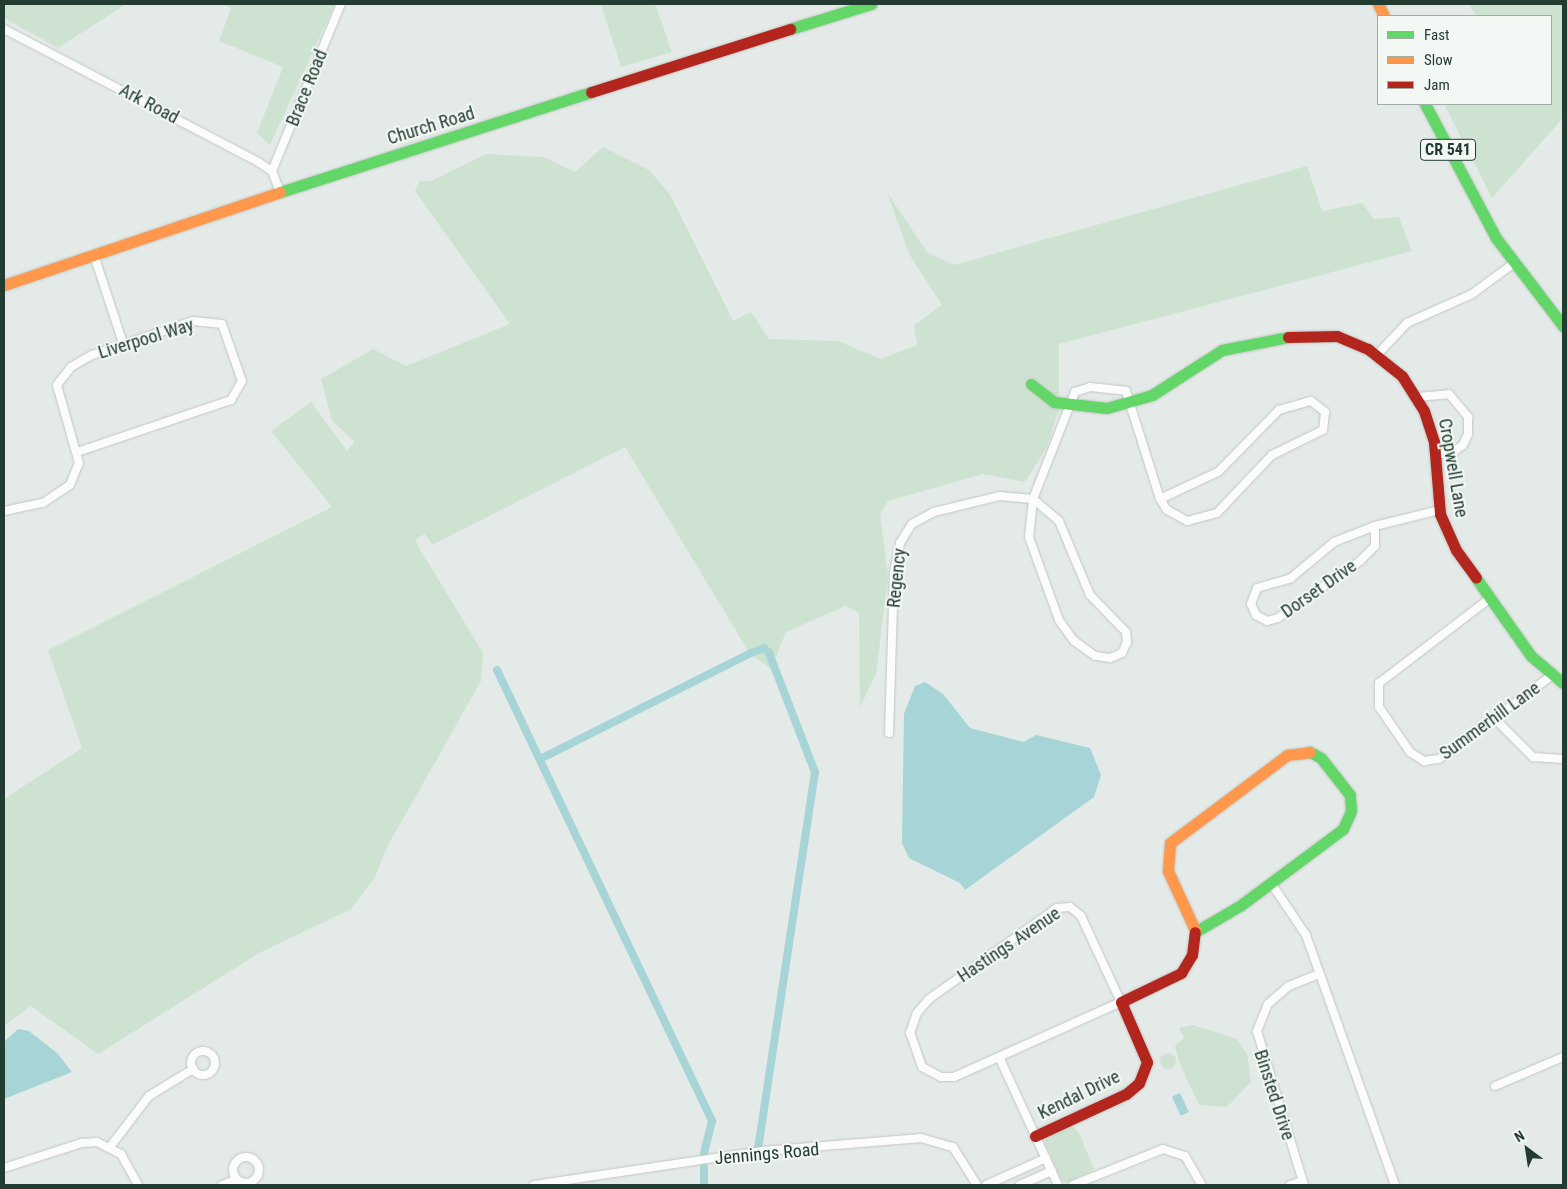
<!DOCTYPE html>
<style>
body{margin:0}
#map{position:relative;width:1567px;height:1189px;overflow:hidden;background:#e4eae7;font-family:"Roboto Condensed",sans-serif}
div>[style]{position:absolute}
.green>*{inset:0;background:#cee2d2}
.round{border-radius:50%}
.water>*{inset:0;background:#a7d4d6;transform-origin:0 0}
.stream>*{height:2.5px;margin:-1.25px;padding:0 1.25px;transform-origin:1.25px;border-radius:1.25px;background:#a7d4d6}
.canal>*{height:8px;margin:-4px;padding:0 4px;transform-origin:4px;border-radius:4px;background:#a7d4d6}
.roads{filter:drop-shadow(0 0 1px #c1c7c4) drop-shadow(0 0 1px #c1c7c4)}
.street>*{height:8px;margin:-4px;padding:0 4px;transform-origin:4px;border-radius:4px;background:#fbfcfb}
.street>.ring{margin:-4px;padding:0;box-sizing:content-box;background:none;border:8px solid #fbfcfb;border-radius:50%}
.fast>*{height:11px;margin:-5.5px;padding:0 5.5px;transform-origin:5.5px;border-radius:5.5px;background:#63d668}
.slow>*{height:11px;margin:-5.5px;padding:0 5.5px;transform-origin:5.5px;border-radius:5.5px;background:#ff974d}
.jam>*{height:11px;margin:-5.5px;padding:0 5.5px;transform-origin:5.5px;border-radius:5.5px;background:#b3261e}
span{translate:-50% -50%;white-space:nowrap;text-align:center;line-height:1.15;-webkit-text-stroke:4px #f3f8f5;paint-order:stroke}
.shield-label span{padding:1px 4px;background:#f3f8f5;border:1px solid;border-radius:4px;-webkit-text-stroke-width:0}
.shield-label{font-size:16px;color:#233c32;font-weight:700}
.street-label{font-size:18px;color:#233c32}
.frame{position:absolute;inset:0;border:5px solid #233c32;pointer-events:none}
.legend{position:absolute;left:1377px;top:15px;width:175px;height:90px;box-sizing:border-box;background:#f3f8f5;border:1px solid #a0ada7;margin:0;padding:6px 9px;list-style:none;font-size:15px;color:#233c32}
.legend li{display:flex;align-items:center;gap:10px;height:25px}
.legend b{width:25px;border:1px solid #a0ada7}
.north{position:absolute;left:1502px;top:1124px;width:50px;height:50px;-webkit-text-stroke:4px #f3f8f5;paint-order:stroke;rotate:329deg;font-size:14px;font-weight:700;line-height:20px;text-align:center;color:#233c32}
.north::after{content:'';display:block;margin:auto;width:18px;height:22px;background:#233c32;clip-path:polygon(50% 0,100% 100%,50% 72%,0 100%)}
</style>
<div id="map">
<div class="green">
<i style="clip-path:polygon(4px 4px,126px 4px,58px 48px,4px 18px)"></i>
<i style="clip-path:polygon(223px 4px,335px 4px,270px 145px,257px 133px,283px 67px,219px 41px,231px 8px)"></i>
<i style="clip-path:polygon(601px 4px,655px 4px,672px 52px,621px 67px)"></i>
<i style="clip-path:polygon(1469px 4px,1563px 4px,1563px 118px,1492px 198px,1444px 104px,1551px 104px,1551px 16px,1476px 16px)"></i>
<i style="clip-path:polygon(603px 147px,649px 170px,669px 193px,733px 321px,751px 312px,769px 339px,838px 341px,881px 359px,917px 345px,914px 325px,942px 305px,909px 254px,887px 192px,927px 252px,954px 265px,1307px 166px,1322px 211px,1362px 203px,1374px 219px,1399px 217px,1412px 251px,1059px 344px,1059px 409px,1047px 447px,1025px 482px,983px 474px,888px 501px,880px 514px,888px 577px,876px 674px,860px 707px,859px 613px,845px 606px,786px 632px,771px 669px,750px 654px,625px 447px,432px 545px,425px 534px,419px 537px,415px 541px,483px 653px,481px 681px,386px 849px,375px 877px,351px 909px,259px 953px,98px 1054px,31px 1006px,4px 1026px,4px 799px,82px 748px,48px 650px,332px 507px,271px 431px,311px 402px,347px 451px,355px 442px,332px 421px,321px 379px,373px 349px,406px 366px,510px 324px,415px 191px,420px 181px,431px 181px,486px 154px,544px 157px,575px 172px)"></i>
<i style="clip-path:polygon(1193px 1025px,1237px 1039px,1247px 1054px,1251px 1082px,1227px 1107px,1199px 1105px,1180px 1064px,1175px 1046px,1184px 1038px,1179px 1028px)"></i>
<i class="round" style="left:1160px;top:1053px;width:16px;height:16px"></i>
<i style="clip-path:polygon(1071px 1125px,1079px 1133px,1094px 1169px,1067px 1183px,1061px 1180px,1044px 1140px)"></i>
</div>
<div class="water">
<i style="clip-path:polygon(925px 682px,943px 694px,970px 728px,1024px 742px,1036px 735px,1090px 748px,1101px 775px,1094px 797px,965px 890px,960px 883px,909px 858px,902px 843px,904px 714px,915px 686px)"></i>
<i style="clip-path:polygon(18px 1029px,29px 1031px,57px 1053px,72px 1072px,4px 1099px,4px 1042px)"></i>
<i style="left:1180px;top:1093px;width:21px;height:9px;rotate:65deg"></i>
</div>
<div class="stream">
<i style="left:704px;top:1153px;width:15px;rotate:90deg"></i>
</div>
<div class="canal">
<i style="left:497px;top:670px;width:500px;rotate:64.5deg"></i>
<i style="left:712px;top:1121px;width:33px;rotate:104deg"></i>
<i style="left:540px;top:759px;width:236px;rotate:-26.7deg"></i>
<i style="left:751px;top:653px;width:14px;rotate:-21deg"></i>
<i style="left:764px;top:648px;width:7px;rotate:45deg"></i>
<i style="left:769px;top:653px;width:128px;rotate:68.9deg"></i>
<i style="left:815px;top:772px;width:381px;rotate:98.6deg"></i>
<i style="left:704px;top:1185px;width:17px;rotate:-90deg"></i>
</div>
<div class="roads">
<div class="street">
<i style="left:4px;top:29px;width:287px;rotate:27.6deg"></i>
<i style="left:258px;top:162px;width:17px;rotate:33deg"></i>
<i style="left:272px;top:171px;width:25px;rotate:69deg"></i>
<i style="left:272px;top:171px;width:181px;rotate:-67.6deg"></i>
<i style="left:94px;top:255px;width:93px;rotate:71.8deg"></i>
<i style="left:1377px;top:355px;width:44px;rotate:-46.8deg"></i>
<i style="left:1407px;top:323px;width:71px;rotate:-24deg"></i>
<i style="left:1472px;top:294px;width:51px;rotate:-36.2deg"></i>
<i style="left:1417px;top:397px;width:32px;rotate:-5deg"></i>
<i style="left:1449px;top:394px;width:30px;rotate:50deg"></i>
<i style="left:1468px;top:417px;width:17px;rotate:90deg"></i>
<i style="left:1468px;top:434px;width:12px;rotate:114deg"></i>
<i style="left:1463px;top:445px;width:16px;rotate:145deg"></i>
<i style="left:1450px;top:454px;width:14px;rotate:180deg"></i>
<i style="left:1311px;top:401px;width:18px;rotate:38deg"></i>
<i style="left:1325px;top:412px;width:18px;rotate:96deg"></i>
<i style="left:1323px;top:430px;width:57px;rotate:153.9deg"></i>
<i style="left:1272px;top:455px;width:80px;rotate:133.5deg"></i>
<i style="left:1217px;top:513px;width:31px;rotate:165deg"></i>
<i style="left:1187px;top:521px;width:23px;rotate:-151deg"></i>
<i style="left:1167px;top:510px;width:13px;rotate:-122deg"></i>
<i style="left:1160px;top:499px;width:64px;rotate:-25deg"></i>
<i style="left:1218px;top:472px;width:87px;rotate:-45.5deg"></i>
<i style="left:1279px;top:410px;width:33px;rotate:-16deg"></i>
<i style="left:1033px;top:499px;width:34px;rotate:40deg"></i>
<i style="left:1059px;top:521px;width:80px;rotate:67.3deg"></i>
<i style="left:1090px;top:595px;width:52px;rotate:45.8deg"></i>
<i style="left:1126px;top:632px;width:10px;rotate:84deg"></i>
<i style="left:1127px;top:642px;width:12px;rotate:114deg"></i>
<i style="left:1122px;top:653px;width:13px;rotate:157deg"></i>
<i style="left:1110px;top:658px;width:15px;rotate:-172deg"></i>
<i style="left:1095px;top:656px;width:26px;rotate:-144deg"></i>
<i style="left:1074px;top:641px;width:26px;rotate:-126deg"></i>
<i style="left:1059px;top:620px;width:88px;rotate:-109.9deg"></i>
<i style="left:1029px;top:537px;width:38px;rotate:-84deg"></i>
<i style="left:4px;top:511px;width:40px;rotate:-12deg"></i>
<i style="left:43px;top:503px;width:32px;rotate:-34deg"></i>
<i style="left:70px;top:485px;width:24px;rotate:-68deg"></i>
<i style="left:79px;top:463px;width:81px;rotate:-105.8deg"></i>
<i style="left:57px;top:385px;width:23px;rotate:-52deg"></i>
<i style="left:71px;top:367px;width:24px;rotate:-30deg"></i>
<i style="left:92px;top:355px;width:107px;rotate:-18.6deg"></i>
<i style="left:193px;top:321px;width:29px;rotate:6deg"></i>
<i style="left:222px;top:324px;width:60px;rotate:70.7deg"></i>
<i style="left:242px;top:381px;width:22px;rotate:120deg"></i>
<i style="left:231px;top:400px;width:163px;rotate:161.3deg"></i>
<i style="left:1375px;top:526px;width:20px;rotate:90deg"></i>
<i style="left:1375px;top:546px;width:21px;rotate:135deg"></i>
<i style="left:1360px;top:561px;width:100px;rotate:145.2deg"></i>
<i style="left:1278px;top:618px;width:11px;rotate:165deg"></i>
<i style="left:1267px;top:621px;width:13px;rotate:-151deg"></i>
<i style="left:1256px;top:615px;width:12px;rotate:-114deg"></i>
<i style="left:1251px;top:604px;width:17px;rotate:-69deg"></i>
<i style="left:1257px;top:588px;width:35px;rotate:-16deg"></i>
<i style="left:1291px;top:578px;width:56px;rotate:-39.9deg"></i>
<i style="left:1334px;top:542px;width:44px;rotate:-21.3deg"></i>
<i style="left:1375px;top:526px;width:66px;rotate:-14deg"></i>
<i style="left:1489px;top:599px;width:138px;rotate:142.6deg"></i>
<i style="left:1379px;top:683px;width:24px;rotate:90deg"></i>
<i style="left:1379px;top:707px;width:55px;rotate:55.4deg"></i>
<i style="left:1410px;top:752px;width:17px;rotate:33deg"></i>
<i style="left:1424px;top:761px;width:15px;rotate:-8deg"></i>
<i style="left:1439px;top:759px;width:139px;rotate:-36.5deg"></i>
<i style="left:1495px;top:719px;width:54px;rotate:45deg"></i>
<i style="left:1533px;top:757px;width:30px;rotate:4deg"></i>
<i style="left:889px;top:733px;width:161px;rotate:-88.2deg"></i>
<i style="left:894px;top:572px;width:30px;rotate:-78deg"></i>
<i style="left:900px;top:543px;width:22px;rotate:-58deg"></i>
<i style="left:912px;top:524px;width:25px;rotate:-29deg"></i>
<i style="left:934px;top:512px;width:67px;rotate:-13.8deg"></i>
<i style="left:999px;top:496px;width:34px;rotate:5deg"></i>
<i style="left:1033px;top:499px;width:115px;rotate:-68.6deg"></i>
<i style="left:1075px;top:392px;width:16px;rotate:-18deg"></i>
<i style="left:1090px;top:387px;width:36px;rotate:6deg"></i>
<i style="left:1126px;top:391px;width:113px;rotate:72.5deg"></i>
<i style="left:1271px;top:883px;width:63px;rotate:56.1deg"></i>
<i style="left:1306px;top:935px;width:265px;rotate:70.4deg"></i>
<i style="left:1070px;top:907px;width:14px;rotate:39deg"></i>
<i style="left:1081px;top:916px;width:95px;rotate:65.1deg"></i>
<i style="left:1121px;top:1002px;width:183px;rotate:155.8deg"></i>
<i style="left:954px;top:1077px;width:13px;rotate:180deg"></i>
<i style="left:941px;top:1077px;width:21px;rotate:-152deg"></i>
<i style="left:922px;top:1067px;width:36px;rotate:-109deg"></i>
<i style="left:910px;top:1033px;width:21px;rotate:-71deg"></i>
<i style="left:917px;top:1013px;width:18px;rotate:-49deg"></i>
<i style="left:929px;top:999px;width:157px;rotate:-35.4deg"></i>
<i style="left:1057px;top:908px;width:13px;rotate:-4deg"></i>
<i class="ring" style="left:191px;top:1051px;width:16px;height:16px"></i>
<i style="left:1000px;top:1059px;width:139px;rotate:65.3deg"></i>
<i style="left:1495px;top:1086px;width:74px;rotate:-23.1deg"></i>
<i style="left:110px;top:1147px;width:64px;rotate:-52.6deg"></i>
<i style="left:149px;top:1096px;width:52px;rotate:-31.5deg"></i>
<i class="ring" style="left:233px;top:1157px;width:18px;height:18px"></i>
<i style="left:4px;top:1168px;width:82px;rotate:-17.8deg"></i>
<i style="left:82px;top:1143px;width:15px;rotate:-4deg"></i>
<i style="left:97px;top:1142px;width:27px;rotate:27deg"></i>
<i style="left:121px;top:1154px;width:35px;rotate:61deg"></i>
<i style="left:222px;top:1185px;width:15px;rotate:-20deg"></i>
<i style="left:534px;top:1185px;width:231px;rotate:-8.5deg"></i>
<i style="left:762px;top:1151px;width:160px;rotate:-4.7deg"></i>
<i style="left:921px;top:1138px;width:33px;rotate:16deg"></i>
<i style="left:953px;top:1147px;width:45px;rotate:57.7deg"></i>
<i style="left:986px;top:1185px;width:66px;rotate:-24.2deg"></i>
<i style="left:1020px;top:1185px;width:35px;rotate:-24deg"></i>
<i style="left:1073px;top:1185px;width:97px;rotate:-21.8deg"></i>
<i style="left:1163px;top:1149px;width:23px;rotate:18deg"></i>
<i style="left:1185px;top:1156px;width:34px;rotate:60deg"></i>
<i style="left:1290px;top:1185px;width:13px;rotate:-18deg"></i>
<i style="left:1304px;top:1185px;width:161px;rotate:-107deg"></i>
<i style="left:1257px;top:1031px;width:29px;rotate:-68deg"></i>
<i style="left:1268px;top:1004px;width:28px;rotate:-41deg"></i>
<i style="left:1289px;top:986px;width:32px;rotate:-22deg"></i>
</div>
<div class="fast">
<i style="left:790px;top:29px;width:85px;rotate:-17.2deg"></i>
<i style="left:1425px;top:104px;width:152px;rotate:62.1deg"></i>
<i style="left:1496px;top:238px;width:111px;rotate:52.7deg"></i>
<i style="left:280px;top:192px;width:327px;rotate:-17.8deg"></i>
<i style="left:1031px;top:384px;width:29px;rotate:38deg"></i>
<i style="left:1054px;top:402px;width:53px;rotate:6.5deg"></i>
<i style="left:1107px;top:408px;width:47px;rotate:-16.1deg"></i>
<i style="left:1152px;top:395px;width:83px;rotate:-32.7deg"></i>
<i style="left:1222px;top:350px;width:67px;rotate:-11.1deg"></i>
<i style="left:1476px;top:578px;width:95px;rotate:54.8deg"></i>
<i style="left:1531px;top:656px;width:42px;rotate:40.2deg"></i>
<i style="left:1195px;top:932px;width:53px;rotate:-30.4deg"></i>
<i style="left:1241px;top:905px;width:127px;rotate:-36.7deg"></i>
<i style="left:1343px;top:829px;width:20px;rotate:-66deg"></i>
<i style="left:1351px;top:811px;width:16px;rotate:-94deg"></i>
<i style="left:1350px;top:795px;width:47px;rotate:-128.1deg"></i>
<i style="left:1321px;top:758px;width:13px;rotate:-151deg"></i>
</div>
<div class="slow">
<i style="left:1378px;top:4px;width:13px;rotate:63deg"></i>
<i style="left:4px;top:285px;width:291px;rotate:-18.6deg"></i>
<i style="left:1195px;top:930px;width:65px;rotate:-114.6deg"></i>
<i style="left:1168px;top:871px;width:28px;rotate:-86deg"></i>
<i style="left:1170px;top:843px;width:146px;rotate:-36.9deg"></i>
<i style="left:1287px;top:755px;width:23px;rotate:-7deg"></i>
</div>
<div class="jam">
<i style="left:591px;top:92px;width:209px;rotate:-17.6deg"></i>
<i style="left:1288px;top:337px;width:49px;rotate:-1.2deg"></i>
<i style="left:1337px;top:336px;width:34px;rotate:23deg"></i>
<i style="left:1368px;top:349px;width:43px;rotate:38.5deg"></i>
<i style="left:1402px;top:376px;width:41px;rotate:57.8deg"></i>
<i style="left:1424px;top:411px;width:33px;rotate:72deg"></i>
<i style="left:1434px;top:442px;width:72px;rotate:85.2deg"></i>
<i style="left:1440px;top:514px;width:39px;rotate:66deg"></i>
<i style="left:1456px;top:550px;width:34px;rotate:54deg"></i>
<i style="left:1035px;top:1136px;width:100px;rotate:-24.8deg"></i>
<i style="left:1126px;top:1094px;width:17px;rotate:-40deg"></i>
<i style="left:1139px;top:1083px;width:22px;rotate:-69deg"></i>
<i style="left:1147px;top:1062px;width:65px;rotate:-113.4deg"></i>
<i style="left:1121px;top:1002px;width:67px;rotate:-25.8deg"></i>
<i style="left:1181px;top:973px;width:21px;rotate:-59deg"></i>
<i style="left:1192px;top:955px;width:23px;rotate:-83deg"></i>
</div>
</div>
<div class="shield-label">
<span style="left:1448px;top:150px">CR 541</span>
</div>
<div class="street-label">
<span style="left:307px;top:88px;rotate:-68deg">Brace Road</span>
<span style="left:149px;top:104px;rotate:28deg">Ark Road</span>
<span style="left:431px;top:126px;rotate:-17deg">Church Road</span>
<span style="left:146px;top:339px;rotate:-17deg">Liverpool Way</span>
<span style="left:1453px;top:468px;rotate:80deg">Cropwell Lane</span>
<span style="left:897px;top:578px;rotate:-84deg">Regency</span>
<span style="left:1319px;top:589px;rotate:-35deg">Dorset Drive</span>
<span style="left:1490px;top:721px;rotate:-36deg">Summerhill Lane</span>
<span style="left:1009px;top:945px;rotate:-34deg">Hastings Avenue</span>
<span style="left:1079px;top:1095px;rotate:-26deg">Kendal Drive</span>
<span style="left:1274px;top:1095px;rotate:72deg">Binsted Drive</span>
<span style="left:767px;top:1154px;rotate:-5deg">Jennings Road</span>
</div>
<div class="frame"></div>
<ul class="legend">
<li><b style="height:6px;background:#63d668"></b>Fast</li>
<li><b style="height:6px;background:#ff974d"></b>Slow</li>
<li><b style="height:6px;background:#b3261e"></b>Jam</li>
</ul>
<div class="north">N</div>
</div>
